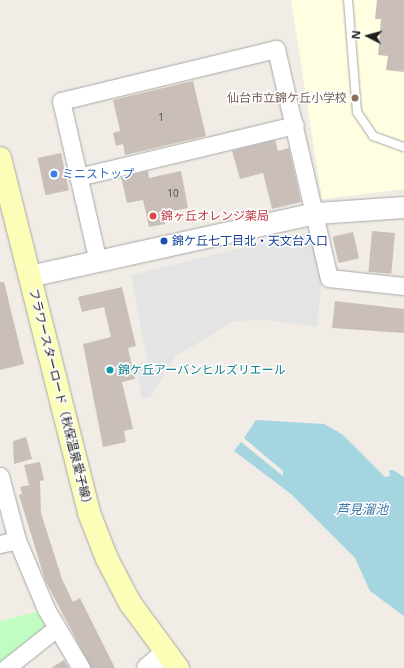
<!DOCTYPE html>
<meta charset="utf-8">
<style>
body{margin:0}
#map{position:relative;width:404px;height:668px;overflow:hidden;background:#f1ede6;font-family:"Open Sans","Noto Sans JP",sans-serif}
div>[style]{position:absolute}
.education>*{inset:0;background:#fffee0}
.park>*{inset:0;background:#c1fdc3}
.parking>*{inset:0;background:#e4e4e4}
.water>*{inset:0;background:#a4d5e1}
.building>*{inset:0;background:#c9bfb8;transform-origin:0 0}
.roads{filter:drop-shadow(0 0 1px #a7a7a7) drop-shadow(0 0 1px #a7a7a7)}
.service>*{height:8px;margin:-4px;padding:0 4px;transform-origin:4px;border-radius:4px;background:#fff}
.minor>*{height:17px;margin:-8.5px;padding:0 8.5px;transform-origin:8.5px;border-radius:8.5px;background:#fff}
.tertiary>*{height:21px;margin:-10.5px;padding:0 10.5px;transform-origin:10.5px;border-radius:10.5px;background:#fff}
.secondary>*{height:22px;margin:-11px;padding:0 11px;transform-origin:11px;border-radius:11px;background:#fcfdb7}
.dots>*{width:11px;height:11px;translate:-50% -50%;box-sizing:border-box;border:2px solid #fff;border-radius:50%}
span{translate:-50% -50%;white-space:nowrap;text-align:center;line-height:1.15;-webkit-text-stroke:3px #fff;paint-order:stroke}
.number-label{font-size:10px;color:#4a4846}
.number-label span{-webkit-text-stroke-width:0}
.education-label{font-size:12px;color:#785e54}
.right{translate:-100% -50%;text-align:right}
.shop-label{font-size:12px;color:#366cbe}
.left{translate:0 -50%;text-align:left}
.health-label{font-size:12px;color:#be3a42}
.transit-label{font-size:12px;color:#164399}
.culture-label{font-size:12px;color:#0d838f}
.street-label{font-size:12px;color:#202020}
.water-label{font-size:13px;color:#4177a6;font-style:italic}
.north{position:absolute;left:348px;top:16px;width:40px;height:40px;-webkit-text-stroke:3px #fff;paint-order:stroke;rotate:276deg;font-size:11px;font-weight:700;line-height:16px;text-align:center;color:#202020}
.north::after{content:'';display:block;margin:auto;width:14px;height:18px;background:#202020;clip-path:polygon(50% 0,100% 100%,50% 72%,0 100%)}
</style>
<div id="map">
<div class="education">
<i style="clip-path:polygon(291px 0,404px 0,404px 189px,322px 199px)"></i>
</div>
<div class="park">
<i style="clip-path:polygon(40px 611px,46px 624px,43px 632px,0 665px,0 621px)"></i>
</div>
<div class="parking">
<i style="clip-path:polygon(312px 231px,322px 276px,317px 327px,268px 320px,235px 321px,176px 356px,150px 397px,142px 399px,136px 365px,147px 361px,131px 275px)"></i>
</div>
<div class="water">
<i style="clip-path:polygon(256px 420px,324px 424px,342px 434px,385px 477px,390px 476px,389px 470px,393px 470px,404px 477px,404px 616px,370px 591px,355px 558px,291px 494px,234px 451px,241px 442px,283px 476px,283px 471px,244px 438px)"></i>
</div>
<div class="building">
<i style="clip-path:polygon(377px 0,404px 0,404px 72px,386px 70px,388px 56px,378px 55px,381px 19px,375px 19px)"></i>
<i style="clip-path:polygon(193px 81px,206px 136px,125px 155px,123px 144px,116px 146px,113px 133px,120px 131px,113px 100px)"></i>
<i style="clip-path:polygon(275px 140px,278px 151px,289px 148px,301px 202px,272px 209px,263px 173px,240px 179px,232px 151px)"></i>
<i style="left:61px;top:153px;width:38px;height:24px;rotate:78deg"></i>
<i style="clip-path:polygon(148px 171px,149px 178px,181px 171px,188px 208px,163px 213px,165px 224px,149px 227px,143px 200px,127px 203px,121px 177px)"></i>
<i style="left:372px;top:231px;width:23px;height:41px;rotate:5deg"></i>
<i style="left:353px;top:232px;width:27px;height:21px;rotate:77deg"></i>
<i style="clip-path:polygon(0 282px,4px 282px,24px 364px,0 370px)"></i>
<i style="clip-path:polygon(122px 287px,136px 346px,128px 348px,135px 379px,122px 382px,133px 429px,124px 431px,126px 442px,103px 447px,83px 344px,111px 337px,104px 307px,82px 312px,78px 297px)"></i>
<i style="clip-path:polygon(335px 301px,404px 309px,404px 333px,332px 328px)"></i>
<i style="clip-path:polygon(26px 437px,32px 459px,14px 464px,13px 441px)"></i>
<i style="clip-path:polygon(40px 462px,44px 480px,40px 481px,41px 513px,62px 579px,73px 602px,80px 598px,115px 668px,91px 668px,45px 580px,19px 495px,22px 494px,20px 487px,29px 485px,24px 465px)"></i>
<i style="clip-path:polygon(64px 660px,69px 668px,51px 668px)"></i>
</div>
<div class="roads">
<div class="service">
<i style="left:348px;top:0;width:112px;rotate:85.4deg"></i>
<i style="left:357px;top:112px;width:29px;rotate:56deg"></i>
<i style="left:373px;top:136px;width:33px;rotate:20deg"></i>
</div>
<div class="minor">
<i style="left:78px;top:177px;width:223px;rotate:-13.5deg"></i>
<i style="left:98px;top:262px;width:165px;rotate:-102.9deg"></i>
<i style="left:61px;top:101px;width:221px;rotate:-13.6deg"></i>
<i style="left:276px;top:49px;width:235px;rotate:77deg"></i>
<i style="left:329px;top:278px;width:75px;rotate:6.1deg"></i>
<i style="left:0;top:476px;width:66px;rotate:75.1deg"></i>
<i style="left:17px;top:540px;width:75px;rotate:67.2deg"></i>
<i style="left:46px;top:609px;width:69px;rotate:59.3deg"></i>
<i style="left:0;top:544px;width:17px;rotate:-13deg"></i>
<i style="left:6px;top:668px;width:63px;rotate:-38.5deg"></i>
</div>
<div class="tertiary">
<i style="left:29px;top:276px;width:294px;rotate:-12.4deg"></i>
<i style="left:316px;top:213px;width:88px;rotate:-3.9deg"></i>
<i style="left:147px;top:668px;width:23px;rotate:-41deg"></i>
</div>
<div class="secondary">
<i style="left:0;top:158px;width:366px;rotate:75.9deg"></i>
<i style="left:89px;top:513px;width:49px;rotate:68.6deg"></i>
<i style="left:107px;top:559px;width:50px;rotate:62.4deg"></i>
<i style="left:130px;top:603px;width:81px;rotate:53.6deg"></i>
</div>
</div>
<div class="dots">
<i style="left:355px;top:98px;background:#8d6e63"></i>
<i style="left:54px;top:174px;background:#3f7fe0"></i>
<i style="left:153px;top:216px;background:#e0444e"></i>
<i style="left:164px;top:241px;background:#1a4fb4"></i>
<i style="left:110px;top:370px;background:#0f9aa8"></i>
</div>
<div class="number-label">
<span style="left:161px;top:118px">1</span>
<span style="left:173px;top:194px">10</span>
</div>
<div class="education-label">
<span class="right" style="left:347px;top:98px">仙台市立錦ケ丘小学校</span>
</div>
<div class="shop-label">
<span class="left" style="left:62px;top:174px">ミニストップ</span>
</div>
<div class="health-label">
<span class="left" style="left:161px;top:216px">錦ヶ丘オレンジ薬局</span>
</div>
<div class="transit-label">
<span class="left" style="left:172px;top:241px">錦ケ丘七丁目北・天文台入口</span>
</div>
<div class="culture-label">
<span class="left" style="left:118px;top:370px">錦ケ丘アーバンヒルズリエール</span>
</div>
<div class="street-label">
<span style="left:61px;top:399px;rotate:76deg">フラワースターロード（秋保温泉愛子線）</span>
</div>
<div class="water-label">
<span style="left:362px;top:509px">芦見溜池</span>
</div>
<div class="north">N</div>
</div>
